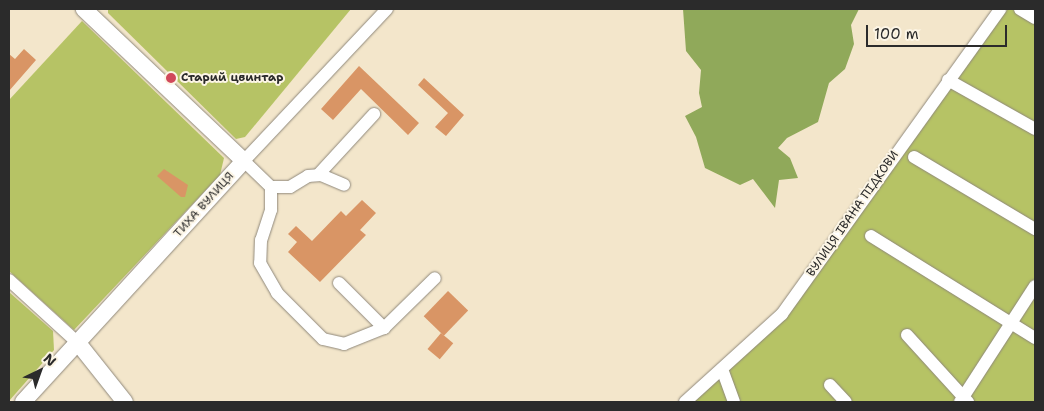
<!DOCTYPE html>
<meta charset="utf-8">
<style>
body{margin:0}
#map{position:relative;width:1044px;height:411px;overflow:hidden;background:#f3e6cb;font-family:"Shantell Sans",sans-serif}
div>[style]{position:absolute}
.green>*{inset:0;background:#b6c365}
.forest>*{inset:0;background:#90a95a}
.building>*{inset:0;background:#d99565;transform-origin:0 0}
.roads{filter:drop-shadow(0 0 1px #8f887b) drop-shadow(0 0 1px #8f887b)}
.minor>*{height:12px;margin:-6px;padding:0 6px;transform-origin:6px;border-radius:6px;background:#fff}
.major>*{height:16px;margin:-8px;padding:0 8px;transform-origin:8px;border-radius:8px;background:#fff}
.dots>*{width:14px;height:14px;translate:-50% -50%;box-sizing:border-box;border:2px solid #fcf5e5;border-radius:50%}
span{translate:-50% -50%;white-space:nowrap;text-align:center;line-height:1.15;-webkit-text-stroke:4px #fcf5e5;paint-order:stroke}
.poi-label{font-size:12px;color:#2b2b2b;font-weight:700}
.left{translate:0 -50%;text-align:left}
.street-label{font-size:12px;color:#2b2b2b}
.frame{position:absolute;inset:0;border:10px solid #2b2b2b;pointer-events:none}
.north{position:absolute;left:15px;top:346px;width:50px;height:50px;-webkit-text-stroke:4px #fcf5e5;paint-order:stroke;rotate:42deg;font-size:14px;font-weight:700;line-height:20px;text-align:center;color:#2b2b2b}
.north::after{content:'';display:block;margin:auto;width:18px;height:22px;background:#2b2b2b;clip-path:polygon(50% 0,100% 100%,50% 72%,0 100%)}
.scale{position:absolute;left:866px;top:25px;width:141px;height:22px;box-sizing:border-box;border:2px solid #2b2b2b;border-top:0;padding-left:6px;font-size:15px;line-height:18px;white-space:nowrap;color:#2b2b2b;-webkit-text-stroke:4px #fcf5e5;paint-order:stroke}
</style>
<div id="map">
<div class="green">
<i style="clip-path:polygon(108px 9px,351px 9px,245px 137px,236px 139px,108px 13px)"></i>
<i style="clip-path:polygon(1004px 9px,1035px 9px,1035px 402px,693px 402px,785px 318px)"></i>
<i style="clip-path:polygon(82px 21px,224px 158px,220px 175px,74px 330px,9px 271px,9px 100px)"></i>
<i style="clip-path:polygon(9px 292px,53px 331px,54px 350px,9px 401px)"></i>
</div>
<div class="forest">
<i style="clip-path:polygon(683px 9px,859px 9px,851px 25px,854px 44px,845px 69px,829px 83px,818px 122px,787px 138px,778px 148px,790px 158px,798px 178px,779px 180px,775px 208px,753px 179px,740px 185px,705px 168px,696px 137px,685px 116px,702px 107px,699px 93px,701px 70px,686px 51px)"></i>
</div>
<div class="building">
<i style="clip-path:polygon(24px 49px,36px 60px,9px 91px,9px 54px,15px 59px)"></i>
<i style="clip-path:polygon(359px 66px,419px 123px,408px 135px,361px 89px,333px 120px,321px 109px)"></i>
<i style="clip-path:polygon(424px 78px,464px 115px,446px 136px,435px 127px,448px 113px,418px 85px)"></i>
<i style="clip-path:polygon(164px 169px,188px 185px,185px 197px,181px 197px,157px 176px)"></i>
<i style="clip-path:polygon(362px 200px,376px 213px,360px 230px,366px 235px,320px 282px,288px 252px,297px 242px,288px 234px,296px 226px,312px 241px,341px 211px,346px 216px)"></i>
<i style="left:448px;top:291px;width:28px;height:35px;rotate:44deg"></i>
<i style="left:441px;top:333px;width:16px;height:21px;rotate:40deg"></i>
</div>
<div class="roads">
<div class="minor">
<i style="left:387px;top:9px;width:209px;rotate:133.3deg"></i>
<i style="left:244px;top:161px;width:37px;rotate:44deg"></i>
<i style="left:271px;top:187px;width:23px;rotate:90deg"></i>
<i style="left:271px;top:210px;width:32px;rotate:108deg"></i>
<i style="left:261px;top:240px;width:23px;rotate:92deg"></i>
<i style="left:260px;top:263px;width:34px;rotate:60deg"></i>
<i style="left:277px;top:293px;width:65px;rotate:45deg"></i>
<i style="left:323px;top:339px;width:22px;rotate:13deg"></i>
<i style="left:344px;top:344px;width:43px;rotate:-21.8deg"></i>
<i style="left:384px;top:328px;width:71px;rotate:-44.4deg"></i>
<i style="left:1020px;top:9px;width:17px;rotate:31deg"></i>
<i style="left:948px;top:80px;width:100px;rotate:29.4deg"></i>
<i style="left:914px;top:157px;width:141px;rotate:30.8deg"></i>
<i style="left:318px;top:175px;width:83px;rotate:-47.4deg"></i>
<i style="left:271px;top:187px;width:19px"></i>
<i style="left:290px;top:187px;width:21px;rotate:-31deg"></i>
<i style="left:308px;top:176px;width:13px;rotate:-4deg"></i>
<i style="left:321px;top:175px;width:25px;rotate:23deg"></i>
<i style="left:871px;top:236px;width:193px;rotate:31.9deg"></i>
<i style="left:9px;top:280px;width:93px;rotate:42.4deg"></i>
<i style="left:339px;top:283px;width:64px;rotate:45deg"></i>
<i style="left:907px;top:335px;width:91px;rotate:47.7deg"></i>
<i style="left:722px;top:369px;width:35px;rotate:70deg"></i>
<i style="left:830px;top:385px;width:23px;rotate:47deg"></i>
<i style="left:685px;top:402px;width:131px;rotate:-42.2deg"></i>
<i style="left:782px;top:314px;width:375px;rotate:-54.4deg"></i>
<i style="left:960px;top:402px;width:138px;rotate:-57.1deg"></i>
</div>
<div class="major">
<i style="left:78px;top:343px;width:75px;rotate:51.5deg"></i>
<i style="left:23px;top:402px;width:327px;rotate:-47.5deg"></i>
<i style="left:244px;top:161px;width:221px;rotate:-136.5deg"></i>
</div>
</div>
<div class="dots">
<i style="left:171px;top:78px;background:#d1495b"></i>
</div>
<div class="poi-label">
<span class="left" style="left:181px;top:78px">Старий цвинтар</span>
</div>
<div class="street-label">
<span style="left:204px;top:205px;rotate:-48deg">ТИХА ВУЛИЦЯ</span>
<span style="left:853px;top:214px;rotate:-55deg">ВУЛИЦЯ ІВАНА ПІДКОВИ</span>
</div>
<div class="frame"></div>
<div class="north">N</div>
<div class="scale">100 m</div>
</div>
